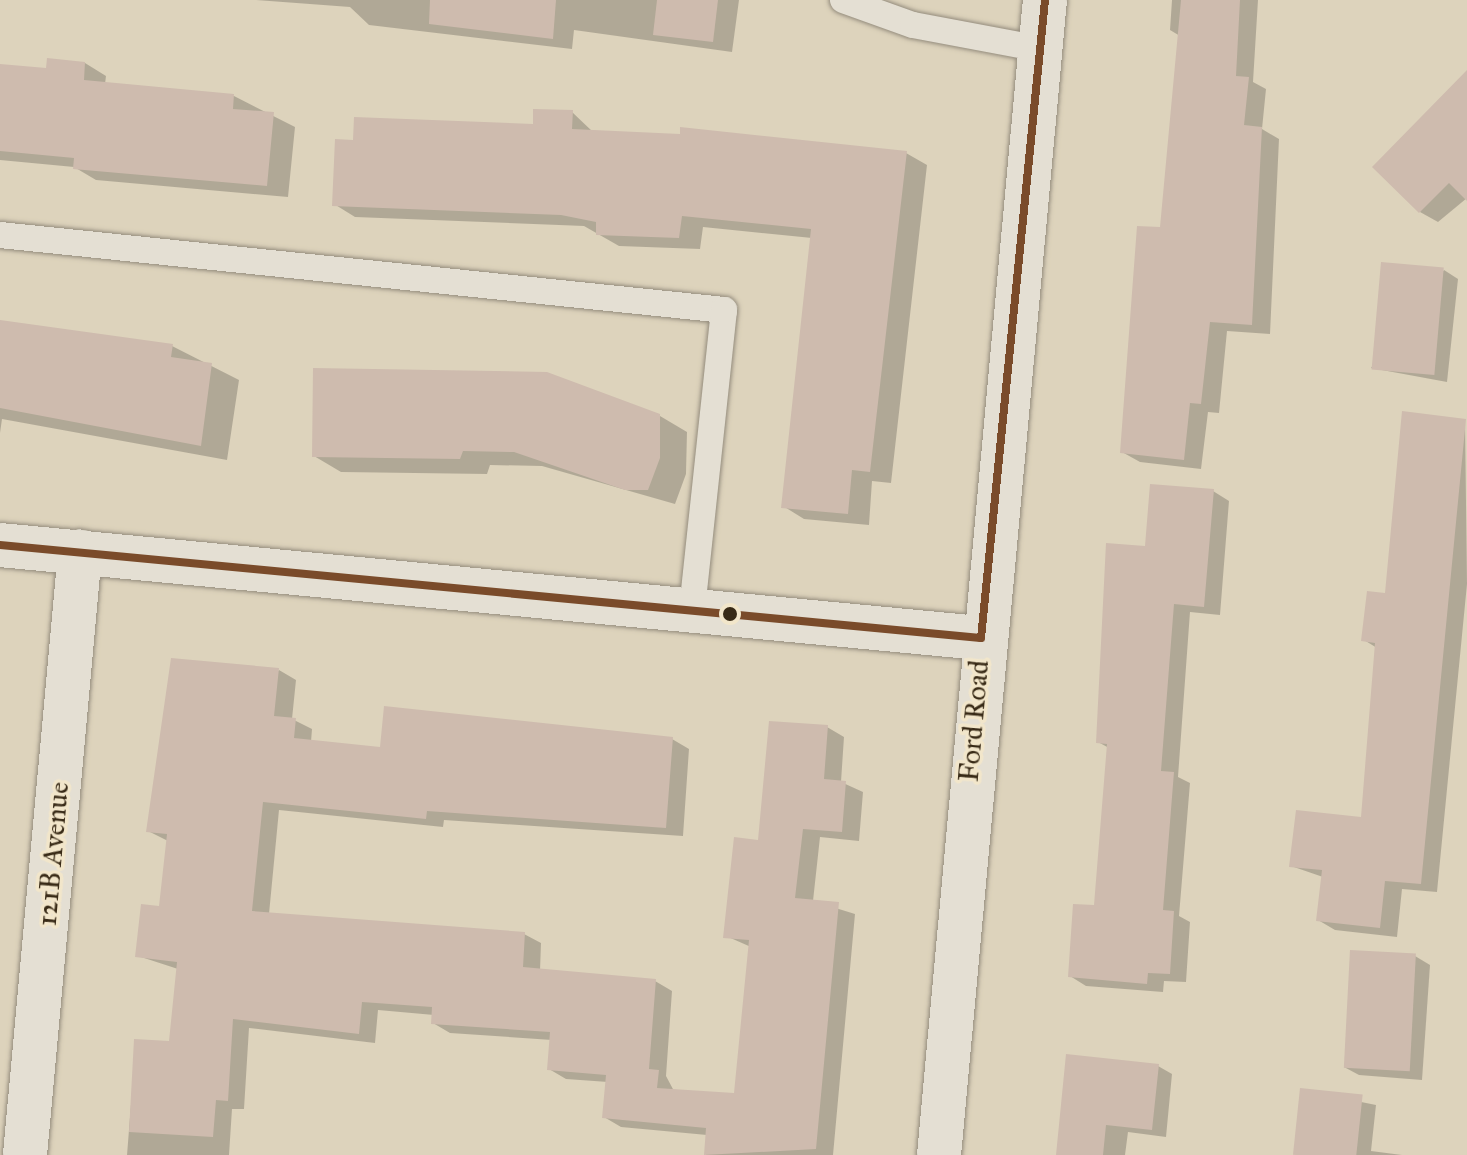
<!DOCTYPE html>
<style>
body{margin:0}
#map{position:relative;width:1467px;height:1155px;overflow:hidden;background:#ddd3bc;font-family:"IM FELL Great Primer",serif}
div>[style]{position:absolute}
.shadow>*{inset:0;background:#0003}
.building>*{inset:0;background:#cebbae;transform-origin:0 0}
.roads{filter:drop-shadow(0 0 2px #948c7d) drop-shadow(0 0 2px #948c7d)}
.service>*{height:26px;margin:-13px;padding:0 13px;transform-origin:13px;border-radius:13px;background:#e4dfd3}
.minor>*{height:44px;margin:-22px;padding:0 22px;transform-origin:22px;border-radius:22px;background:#e4dfd3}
.tertiary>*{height:44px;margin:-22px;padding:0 22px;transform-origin:22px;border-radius:22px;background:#e4dfd3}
.secondary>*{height:44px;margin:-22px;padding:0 22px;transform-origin:22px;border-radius:22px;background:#e4dfd3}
.bus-1>*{height:8px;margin:-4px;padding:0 4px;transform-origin:4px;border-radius:4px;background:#7a4b2a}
.dots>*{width:22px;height:22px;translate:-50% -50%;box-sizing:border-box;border:4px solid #f2e6ca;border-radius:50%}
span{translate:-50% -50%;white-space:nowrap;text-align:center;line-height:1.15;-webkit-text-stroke:7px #f2e6ca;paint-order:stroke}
.street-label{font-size:28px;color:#382a16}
</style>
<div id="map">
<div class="shadow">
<i style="clip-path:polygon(256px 0,739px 0,732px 52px,574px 30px,572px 49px,369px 25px,350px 7px)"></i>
<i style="clip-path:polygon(1172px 0,1258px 0,1253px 82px,1266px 89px,1262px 129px,1279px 139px,1270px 334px,1227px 331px,1219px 413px,1208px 412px,1201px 469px,1140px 462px,1122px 452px,1161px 229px,1180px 36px,1170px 30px)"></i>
<i style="clip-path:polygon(85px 63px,106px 76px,105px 84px,234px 96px,295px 127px,288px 197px,96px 180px,74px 167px,0 160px,0 66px,48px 71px)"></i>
<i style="clip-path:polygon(1467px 73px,1467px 198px,1438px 222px,1420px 212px)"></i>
<i style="clip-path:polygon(572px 112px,593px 132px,906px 153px,927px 165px,891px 483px,872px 481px,869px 525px,804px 519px,783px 506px,812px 238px,703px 227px,700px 249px,619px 246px,584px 226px,355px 217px,334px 204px,355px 142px,534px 127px)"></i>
<i style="clip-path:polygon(1444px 270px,1458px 279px,1447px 382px,1371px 368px)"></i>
<i style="clip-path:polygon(0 322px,172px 346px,239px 380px,227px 460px,2px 419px,0 433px)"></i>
<i style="clip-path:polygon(660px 416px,687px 432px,686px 474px,675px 504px,542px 466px,490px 465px,487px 474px,341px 472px,314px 456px)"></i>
<i style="clip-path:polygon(1465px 420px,1467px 584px,1437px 892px,1402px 889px,1397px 937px,1335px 930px,1318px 920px,1323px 877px,1291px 866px,1363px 819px,1377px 648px,1364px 640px)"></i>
<i style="clip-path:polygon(1213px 491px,1229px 501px,1220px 615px,1190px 612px,1178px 777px,1190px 783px,1179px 916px,1190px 922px,1186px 982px,1164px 981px,1163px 992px,1086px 986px,1070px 976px,1096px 907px,1109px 748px,1098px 742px,1147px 548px)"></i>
<i style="clip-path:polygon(279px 670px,296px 680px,292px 719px,312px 729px,311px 742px,382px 749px,672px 739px,689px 749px,683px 836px,444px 820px,443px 827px,279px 810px,269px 914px,524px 934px,541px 943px,540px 971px,655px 981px,672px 991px,666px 1076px,674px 1091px,735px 1095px,751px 947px,726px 936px,760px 842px,827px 727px,844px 737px,841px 782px,863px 792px,859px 841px,820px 837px,813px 901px,855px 914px,833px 1155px,706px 1155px,707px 1135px,621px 1127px,604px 1117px,608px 1082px,566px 1079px,549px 1069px,552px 1040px,450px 1033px,433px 1023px,434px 1015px,378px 1010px,375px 1043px,249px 1028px,244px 1109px,232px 1109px,229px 1155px,127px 1155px,136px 1041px,170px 1043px,178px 969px,138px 956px,161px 909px,168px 841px,148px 831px)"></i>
<i style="clip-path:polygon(1415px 956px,1430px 965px,1422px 1080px,1359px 1075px,1344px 1067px)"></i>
<i style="clip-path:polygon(1158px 1066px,1172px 1074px,1166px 1137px,1128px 1132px,1125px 1155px,1057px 1155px)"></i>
<i style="clip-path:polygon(1302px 1090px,1376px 1105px,1371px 1151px,1402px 1155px,1296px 1155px)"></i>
</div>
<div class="building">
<i style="clip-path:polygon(430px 0,556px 0,553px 39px,429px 24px)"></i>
<i style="clip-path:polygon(657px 0,718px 0,713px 42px,653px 35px)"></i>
<i style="clip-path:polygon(1181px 0,1240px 0,1236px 76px,1249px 77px,1244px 125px,1262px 127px,1252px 325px,1210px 322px,1201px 404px,1190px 403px,1184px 460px,1120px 453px,1137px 226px,1160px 227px)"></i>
<i style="clip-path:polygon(47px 58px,85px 62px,84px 80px,234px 94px,233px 109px,274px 112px,267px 186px,73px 169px,74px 158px,0 151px,0 64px,46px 68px)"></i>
<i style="clip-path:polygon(1467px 70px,1467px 201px,1449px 183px,1419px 213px,1372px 167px)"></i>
<i style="clip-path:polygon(533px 109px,573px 110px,572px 129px,680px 134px,680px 127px,907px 151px,870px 472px,852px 470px,848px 514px,781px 508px,811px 229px,682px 216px,679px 238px,596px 235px,596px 222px,561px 215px,332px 206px,335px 139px,353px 140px,354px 117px,533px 124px)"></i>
<i style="left:1381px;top:262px;width:63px;height:108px;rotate:5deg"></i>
<i style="clip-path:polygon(0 320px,173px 344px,171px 357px,212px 363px,201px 446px,0 408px)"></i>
<i style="clip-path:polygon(313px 368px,547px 372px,660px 414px,660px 458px,648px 490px,625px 490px,514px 452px,463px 451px,460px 459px,312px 457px)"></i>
<i style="clip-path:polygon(1402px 411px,1466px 419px,1421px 884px,1385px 881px,1380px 928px,1316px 921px,1322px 870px,1289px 867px,1296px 810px,1361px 817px,1375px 643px,1361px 641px,1367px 591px,1385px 593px)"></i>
<i style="clip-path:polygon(1150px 484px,1214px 489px,1204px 607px,1174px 604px,1161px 771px,1174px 772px,1163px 910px,1174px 911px,1170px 974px,1148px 973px,1147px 984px,1068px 977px,1073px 904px,1094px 905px,1107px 744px,1096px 743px,1106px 543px,1145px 546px)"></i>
<i style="clip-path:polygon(171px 658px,279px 668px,274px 716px,296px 718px,294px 738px,380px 747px,384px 706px,673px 737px,666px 828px,427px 811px,426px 819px,263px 802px,252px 911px,525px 932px,523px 967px,656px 979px,649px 1069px,659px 1070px,657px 1088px,734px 1093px,749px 940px,723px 938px,734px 837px,758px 840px,769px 721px,828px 725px,824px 779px,846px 781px,842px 832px,803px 829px,795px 898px,839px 902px,816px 1149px,704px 1155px,706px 1128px,602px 1118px,606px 1075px,547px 1070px,550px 1032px,431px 1024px,432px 1007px,362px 1002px,359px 1034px,233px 1019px,228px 1101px,216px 1100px,213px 1137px,129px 1132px,134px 1039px,169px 1041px,177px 962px,135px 957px,141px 904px,159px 906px,167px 834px,146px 832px)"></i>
<i style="left:1350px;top:950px;width:66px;height:118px;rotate:3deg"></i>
<i style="clip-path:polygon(1066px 1054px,1159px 1064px,1152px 1130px,1106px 1125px,1103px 1155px,1056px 1155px)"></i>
<i style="left:1300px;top:1088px;width:63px;height:67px;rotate:6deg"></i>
</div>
<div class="roads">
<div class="service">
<i style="left:843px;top:0;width:74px;rotate:19.7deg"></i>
<i style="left:913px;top:25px;width:130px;rotate:10.6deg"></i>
<i style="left:0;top:235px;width:728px;rotate:5.91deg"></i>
<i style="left:724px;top:310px;width:300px;rotate:96.1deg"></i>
</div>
<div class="minor">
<i style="left:25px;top:1155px;width:606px;rotate:-84.79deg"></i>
</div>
<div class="tertiary">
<i style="left:0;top:545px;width:985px;rotate:5.42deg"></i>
</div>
<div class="secondary">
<i style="left:939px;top:1155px;width:1160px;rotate:-84.76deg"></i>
</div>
</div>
<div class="bus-1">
<i style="left:0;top:545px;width:985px;rotate:5.42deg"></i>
<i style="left:981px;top:638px;width:641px;rotate:-84.27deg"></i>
</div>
<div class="dots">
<i style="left:730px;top:614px;background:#382a16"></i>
</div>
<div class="street-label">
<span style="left:974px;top:721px;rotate:-85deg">Ford Road</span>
<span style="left:53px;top:854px;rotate:-85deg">121B Avenue</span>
</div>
</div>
